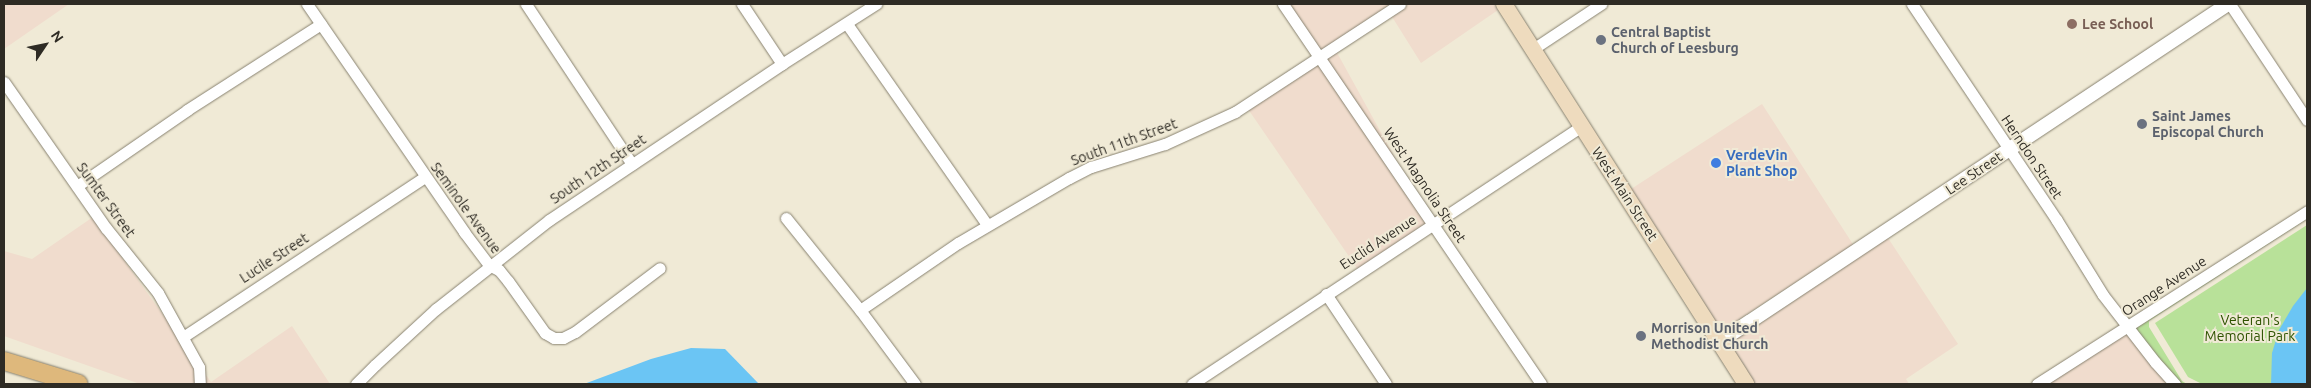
<!DOCTYPE html>
<style>
body{margin:0}
#map{position:relative;width:2311px;height:388px;overflow:hidden;background:#f0ead6;font-family:Ubuntu,sans-serif}
div>[style]{position:absolute}
.commercial>*{inset:0;background:#f0dccd;transform-origin:0 0}
.green>*{inset:0;background:#b8e199}
.water>*{inset:0;background:#6bc5f4}
.roads{filter:drop-shadow(0 0 1px #888270) drop-shadow(0 0 1px #888270)}
.minor>*{height:11px;margin:-5.5px;padding:0 5.5px;transform-origin:5.5px;border-radius:5.5px;background:#fff}
.tertiary>*{height:14px;margin:-7px;padding:0 7px;transform-origin:7px;border-radius:7px;background:#fff}
.secondary>*{height:16px;margin:-8px;padding:0 8px;transform-origin:8px;border-radius:8px;background:#eedbbe}
.primary>*{height:18px;margin:-9px;padding:0 9px;transform-origin:9px;border-radius:9px;background:#deb87c}
.dots>*{width:14px;height:14px;translate:-50% -50%;box-sizing:border-box;border:2px solid #f0ead6;border-radius:50%}
span{translate:-50% -50%;white-space:nowrap;text-align:center;line-height:1.15;-webkit-text-stroke:4px #f0ead6;paint-order:stroke}
.education-label{font-size:14px;color:#785e54;font-weight:700}
.left{translate:0 -50%;text-align:left}
.worship-label{font-size:14px;color:#5b616d;font-weight:700}
.street-label{font-size:14px;color:#2e2b24}
.shop-label{font-size:14px;color:#366cbe;font-weight:700}
.park-label{font-size:14px;color:#2e5300}
.frame{position:absolute;inset:0;border:5px solid #2e2b24;pointer-events:none}
.north{position:absolute;left:20px;top:20px;width:50px;height:50px;-webkit-text-stroke:4px #f0ead6;paint-order:stroke;rotate:56deg;font-size:14px;font-weight:700;line-height:20px;text-align:center;color:#2e2b24}
.north::after{content:'';display:block;margin:auto;width:18px;height:22px;background:#2e2b24;clip-path:polygon(50% 0,100% 100%,50% 72%,0 100%)}
</style>
<div id="map">
<div class="commercial">
<i style="clip-path:polygon(4px 4px,69px 4px,4px 49px)"></i>
<i style="clip-path:polygon(1282px 4px,1494px 4px,1498px 10px,1421px 63px,1389px 12px,1335px 49px,1432px 225px,1361px 274px,1248px 109px,1319px 60px)"></i>
<i style="left:1762px;top:104px;width:168px;height:157px;rotate:57deg"></i>
<i style="clip-path:polygon(93px 217px,211px 382px,292px 326px,330px 384px,140px 384px,4px 336px,4px 251px,32px 259px)"></i>
<i style="clip-path:polygon(1888px 238px,1958px 344px,1906px 379px,1909px 384px,1755px 384px,1729px 343px)"></i>
<i style="clip-path:polygon(2130px 326px,2168px 384px,2036px 384px)"></i>
</div>
<div class="green">
<i style="clip-path:polygon(2307px 214px,2307px 219px,2149px 321px,2149px 327px,2182px 381px,2187px 384px,2168px 384px,2130px 326px)"></i>
<i style="clip-path:polygon(2307px 225px,2307px 384px,2202px 384px,2188px 377px,2155px 323px)"></i>
</div>
<div class="water">
<i style="clip-path:polygon(2307px 288px,2307px 384px,2271px 384px,2272px 353px,2279px 330px,2293px 306px)"></i>
<i style="clip-path:polygon(691px 348px,725px 349px,759px 384px,584px 384px,651px 359px)"></i>
</div>
<div class="roads">
<div class="minor">
<i style="left:307px;top:4px;width:277px;rotate:55.4deg"></i>
<i style="left:464px;top:232px;width:41px;rotate:52.9deg"></i>
<i style="left:489px;top:265px;width:11px;rotate:27deg"></i>
<i style="left:499px;top:270px;width:14px;rotate:51deg"></i>
<i style="left:508px;top:281px;width:64px;rotate:54.6deg"></i>
<i style="left:545px;top:333px;width:10px;rotate:29deg"></i>
<i style="left:554px;top:338px;width:9px"></i>
<i style="left:563px;top:338px;width:13px;rotate:-27deg"></i>
<i style="left:575px;top:332px;width:106px;rotate:-37deg"></i>
<i style="left:526px;top:4px;width:192px;rotate:56.5deg"></i>
<i style="left:742px;top:4px;width:72px;rotate:56.3deg"></i>
<i style="left:1283px;top:4px;width:459px;rotate:55.8deg"></i>
<i style="left:1912px;top:4px;width:259px;rotate:56.2deg"></i>
<i style="left:2056px;top:219px;width:89px;rotate:58.3deg"></i>
<i style="left:2103px;top:295px;width:85px;rotate:52.2deg"></i>
<i style="left:2155px;top:362px;width:30px;rotate:48deg"></i>
<i style="left:2230px;top:4px;width:139px;rotate:56.4deg"></i>
<i style="left:847px;top:24px;width:245px;rotate:55.1deg"></i>
<i style="left:1533px;top:49px;width:82px;rotate:-33.5deg"></i>
<i style="left:4px;top:82px;width:178px;rotate:55.1deg"></i>
<i style="left:106px;top:228px;width:83px;rotate:51.3deg"></i>
<i style="left:158px;top:293px;width:85px;rotate:61deg"></i>
<i style="left:199px;top:367px;width:17px;rotate:87deg"></i>
<i style="left:77px;top:186px;width:134px;rotate:-34.6deg"></i>
<i style="left:187px;top:110px;width:159px;rotate:-32.7deg"></i>
<i style="left:786px;top:218px;width:118px;rotate:51.2deg"></i>
<i style="left:860px;top:310px;width:92px;rotate:53.4deg"></i>
<i style="left:1326px;top:294px;width:108px;rotate:56.3deg"></i>
<i style="left:860px;top:310px;width:119px;rotate:-34.4deg"></i>
<i style="left:958px;top:243px;width:129px;rotate:-30.4deg"></i>
<i style="left:1069px;top:178px;width:25px;rotate:-27deg"></i>
<i style="left:1091px;top:167px;width:77px;rotate:-17.3deg"></i>
<i style="left:1165px;top:144px;width:77px;rotate:-24.6deg"></i>
<i style="left:1235px;top:112px;width:197px;rotate:-33.2deg"></i>
<i style="left:183px;top:337px;width:290px;rotate:-33.5deg"></i>
<i style="left:356px;top:384px;width:27px;rotate:-45deg"></i>
<i style="left:375px;top:365px;width:83px;rotate:-42.6deg"></i>
<i style="left:436px;top:309px;width:144px;rotate:-38.2deg"></i>
<i style="left:549px;top:220px;width:280px;rotate:-33.8deg"></i>
<i style="left:782px;top:64px;width:112px;rotate:-32.6deg"></i>
<i style="left:1192px;top:384px;width:468px;rotate:-33.5deg"></i>
<i style="left:2037px;top:384px;width:321px;rotate:-32.6deg"></i>
</div>
<div class="tertiary">
<i style="left:1719px;top:342px;width:611px;rotate:-33.59deg"></i>
</div>
<div class="secondary">
<i style="left:1504px;top:4px;width:451px;rotate:57.5deg"></i>
</div>
<div class="primary">
<i style="left:4px;top:361px;width:78px;rotate:17deg"></i>
</div>
</div>
<div class="dots">
<i style="left:2072px;top:24px;background:#8d6e63"></i>
<i style="left:1601px;top:40px;background:#6b7280"></i>
<i style="left:2142px;top:124px;background:#6b7280"></i>
<i style="left:1716px;top:163px;background:#3f7fe0"></i>
<i style="left:1641px;top:336px;background:#6b7280"></i>
</div>
<div class="education-label">
<span class="left" style="left:2082px;top:24px">Lee School</span>
</div>
<div class="worship-label">
<span class="left" style="left:1611px;top:40px">Central Baptist<br>Church of Leesburg</span>
<span class="left" style="left:2152px;top:124px">Saint James<br>Episcopal Church</span>
<span class="left" style="left:1651px;top:336px">Morrison United<br>Methodist Church</span>
</div>
<div class="street-label">
<span style="left:1124px;top:142px;rotate:-20deg">South 11th Street</span>
<span style="left:2032px;top:157px;rotate:56deg">Herndon Street</span>
<span style="left:598px;top:169px;rotate:-34deg">South 12th Street</span>
<span style="left:1974px;top:173px;rotate:-34deg">Lee Street</span>
<span style="left:1425px;top:185px;rotate:56deg">West Magnolia Street</span>
<span style="left:1625px;top:194px;rotate:57deg">West Main Street</span>
<span style="left:106px;top:200px;rotate:54deg">Sumter Street</span>
<span style="left:466px;top:208px;rotate:54deg">Seminole Avenue</span>
<span style="left:1378px;top:242px;rotate:-33deg">Euclid Avenue</span>
<span style="left:274px;top:258px;rotate:-33deg">Lucile Street</span>
<span style="left:2164px;top:286px;rotate:-33deg">Orange Avenue</span>
</div>
<div class="shop-label">
<span class="left" style="left:1726px;top:163px">VerdeVin<br>Plant Shop</span>
</div>
<div class="park-label">
<span style="left:2250px;top:328px">Veteran's<br>Memorial Park</span>
</div>
<div class="frame"></div>
<div class="north">N</div>
</div>
